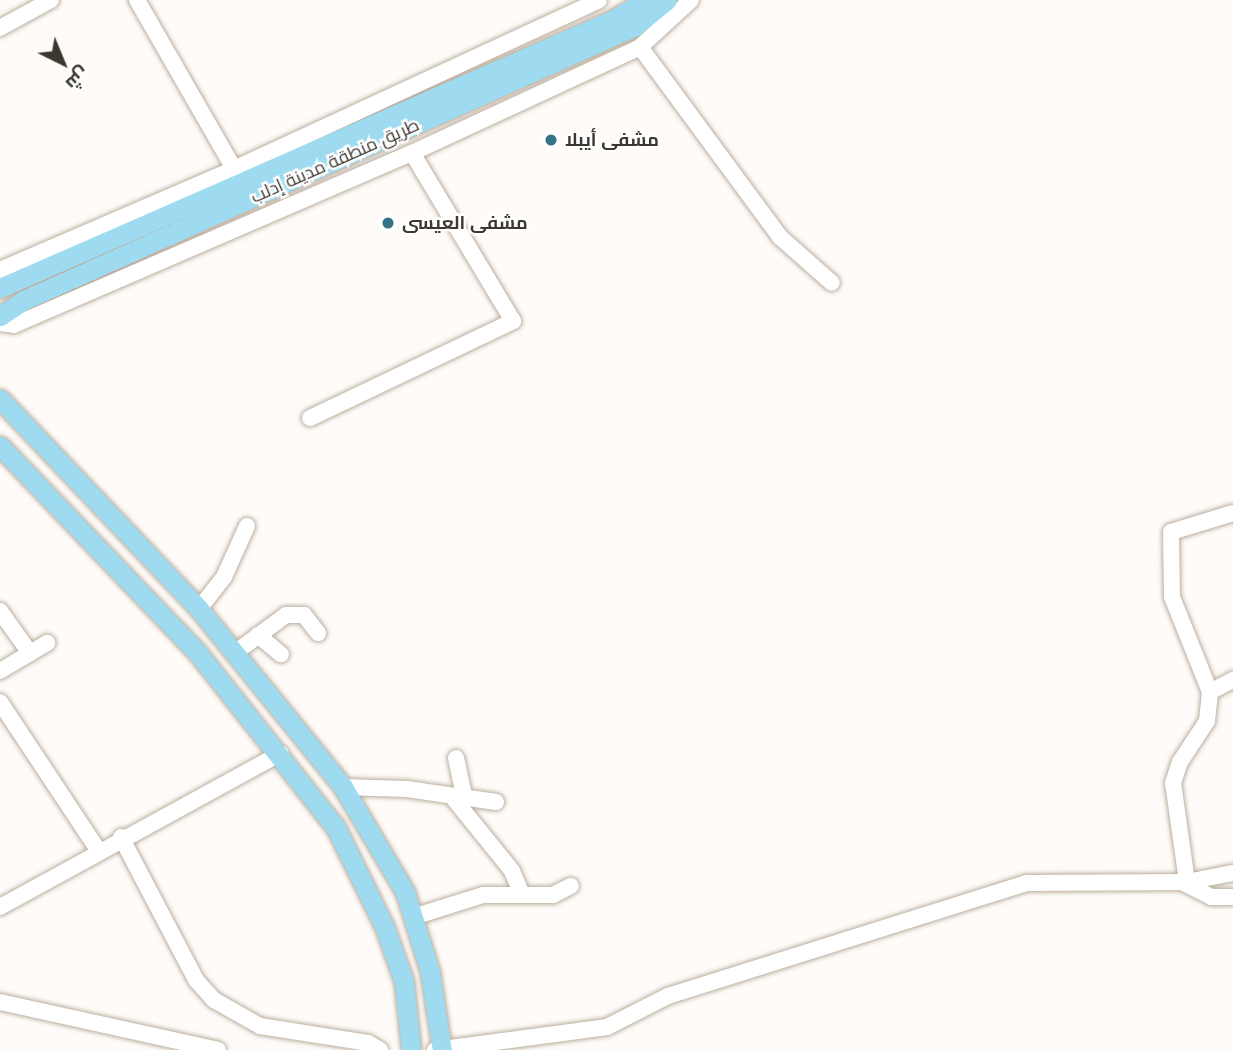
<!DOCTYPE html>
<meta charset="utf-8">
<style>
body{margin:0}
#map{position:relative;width:1233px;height:1050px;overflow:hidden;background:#fefbf8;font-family:"Nunito Sans",Cairo,sans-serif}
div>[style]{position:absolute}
.roads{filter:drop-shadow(0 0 2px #bbae9e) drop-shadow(0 0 2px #bbae9e)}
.minor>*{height:16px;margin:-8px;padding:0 8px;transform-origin:8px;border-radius:8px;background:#fff}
.major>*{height:19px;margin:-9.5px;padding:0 9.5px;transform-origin:9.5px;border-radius:9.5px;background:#9edbf0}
.dots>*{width:19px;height:19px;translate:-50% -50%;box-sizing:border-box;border:4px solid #fff;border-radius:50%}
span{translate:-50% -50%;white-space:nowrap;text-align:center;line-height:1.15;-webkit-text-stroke:5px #fff;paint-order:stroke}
.poi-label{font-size:18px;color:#3c3730;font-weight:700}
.left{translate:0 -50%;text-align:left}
.street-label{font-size:18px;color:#3c3730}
.north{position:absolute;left:28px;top:28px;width:70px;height:70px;-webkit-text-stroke:5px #fff;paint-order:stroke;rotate:137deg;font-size:19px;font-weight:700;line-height:28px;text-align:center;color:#3c3730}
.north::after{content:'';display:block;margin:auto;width:24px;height:32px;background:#3c3730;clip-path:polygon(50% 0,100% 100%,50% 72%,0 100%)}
</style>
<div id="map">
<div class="roads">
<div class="minor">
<i style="left:137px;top:0;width:195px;rotate:60.1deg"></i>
<i style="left:0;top:28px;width:58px;rotate:-28.8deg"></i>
<i style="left:640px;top:47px;width:236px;rotate:53.6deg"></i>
<i style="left:780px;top:237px;width:69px;rotate:41.5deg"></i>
<i style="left:0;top:270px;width:255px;rotate:-23.3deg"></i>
<i style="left:234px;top:169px;width:402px;rotate:-24.8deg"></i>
<i style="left:0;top:323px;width:14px;rotate:8deg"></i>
<i style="left:14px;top:325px;width:434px;rotate:-23.4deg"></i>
<i style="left:412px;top:153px;width:251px;rotate:-24.9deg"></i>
<i style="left:640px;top:47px;width:69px;rotate:-42.7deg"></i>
<i style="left:310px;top:418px;width:225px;rotate:-25.5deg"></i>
<i style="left:513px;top:321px;width:196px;rotate:-121deg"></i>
<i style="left:199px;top:609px;width:41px;rotate:-52deg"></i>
<i style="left:224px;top:577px;width:56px;rotate:-65.7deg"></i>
<i style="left:0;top:611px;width:52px;rotate:54.5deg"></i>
<i style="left:258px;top:635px;width:30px;rotate:40deg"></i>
<i style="left:236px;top:652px;width:62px;rotate:-36.5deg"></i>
<i style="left:286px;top:615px;width:18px"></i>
<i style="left:304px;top:615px;width:23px;rotate:52deg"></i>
<i style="left:0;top:671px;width:55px;rotate:-30.8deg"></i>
<i style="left:1210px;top:692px;width:26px;rotate:-28deg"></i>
<i style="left:0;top:702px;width:178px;rotate:56.5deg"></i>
<i style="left:456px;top:758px;width:43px;rotate:77.9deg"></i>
<i style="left:343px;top:787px;width:64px;rotate:1.8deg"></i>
<i style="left:407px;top:789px;width:90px;rotate:8.3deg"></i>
<i style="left:454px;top:799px;width:92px;rotate:51.1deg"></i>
<i style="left:512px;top:871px;width:23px;rotate:67deg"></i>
<i style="left:121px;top:837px;width:161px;rotate:62.3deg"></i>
<i style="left:196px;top:980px;width:27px;rotate:48deg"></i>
<i style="left:214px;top:1000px;width:53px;rotate:29.5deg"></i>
<i style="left:260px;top:1026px;width:109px;rotate:8.9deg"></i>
<i style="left:368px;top:1043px;width:14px;rotate:30deg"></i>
<i style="left:1182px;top:882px;width:33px;rotate:27deg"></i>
<i style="left:1211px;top:897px;width:22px"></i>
<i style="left:1187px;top:882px;width:100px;rotate:-98deg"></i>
<i style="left:1173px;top:783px;width:22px;rotate:-72deg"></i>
<i style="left:1180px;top:762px;width:49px;rotate:-56.6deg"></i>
<i style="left:1207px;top:721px;width:29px;rotate:-84deg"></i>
<i style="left:1210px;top:692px;width:102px;rotate:-111.8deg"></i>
<i style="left:1172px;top:597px;width:65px;rotate:-90.9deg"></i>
<i style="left:1171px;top:532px;width:65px;rotate:-17deg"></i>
<i style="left:0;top:907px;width:320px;rotate:-28.7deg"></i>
<i style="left:413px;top:917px;width:73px;rotate:-17.4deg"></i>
<i style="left:483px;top:895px;width:70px"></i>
<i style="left:553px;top:895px;width:20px;rotate:-27deg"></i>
<i style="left:0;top:1002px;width:223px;rotate:12.4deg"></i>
<i style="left:435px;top:1050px;width:174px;rotate:-7.6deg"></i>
<i style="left:607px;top:1027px;width:68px;rotate:-26.9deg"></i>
<i style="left:668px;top:996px;width:376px;rotate:-17.5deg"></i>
<i style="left:1027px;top:883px;width:160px;rotate:-0.4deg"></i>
<i style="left:1187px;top:882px;width:47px;rotate:-11.1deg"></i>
</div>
<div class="major">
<i style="left:0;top:288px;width:670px;rotate:-23.66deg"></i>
<i style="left:614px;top:19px;width:37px;rotate:-31deg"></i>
<i style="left:0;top:316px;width:29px;rotate:-34deg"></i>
<i style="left:24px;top:300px;width:670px;rotate:-24.15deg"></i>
<i style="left:635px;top:26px;width:41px;rotate:-39.1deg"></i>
<i style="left:0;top:399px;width:289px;rotate:46.5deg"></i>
<i style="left:199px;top:609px;width:229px;rotate:51deg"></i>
<i style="left:343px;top:787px;width:122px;rotate:59.4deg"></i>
<i style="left:405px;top:892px;width:84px;rotate:72.6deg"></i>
<i style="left:430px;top:972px;width:79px;rotate:81.3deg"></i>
<i style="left:0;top:446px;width:285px;rotate:46.3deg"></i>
<i style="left:197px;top:652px;width:224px;rotate:51.7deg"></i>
<i style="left:336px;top:828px;width:111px;rotate:63.9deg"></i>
<i style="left:385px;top:928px;width:57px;rotate:70.6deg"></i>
<i style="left:404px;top:982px;width:68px;rotate:84.1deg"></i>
</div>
</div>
<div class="dots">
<i style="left:551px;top:140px;background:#337287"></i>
<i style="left:388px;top:223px;background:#337287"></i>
</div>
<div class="poi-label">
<span class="left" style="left:565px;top:140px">مشفى أيبلا</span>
<span class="left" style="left:402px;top:223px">مشفى العيسى</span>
</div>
<div class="street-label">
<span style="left:335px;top:161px;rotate:-24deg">طريق منطقة مدينة إدلب</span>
</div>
<div class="north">ش</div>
</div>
